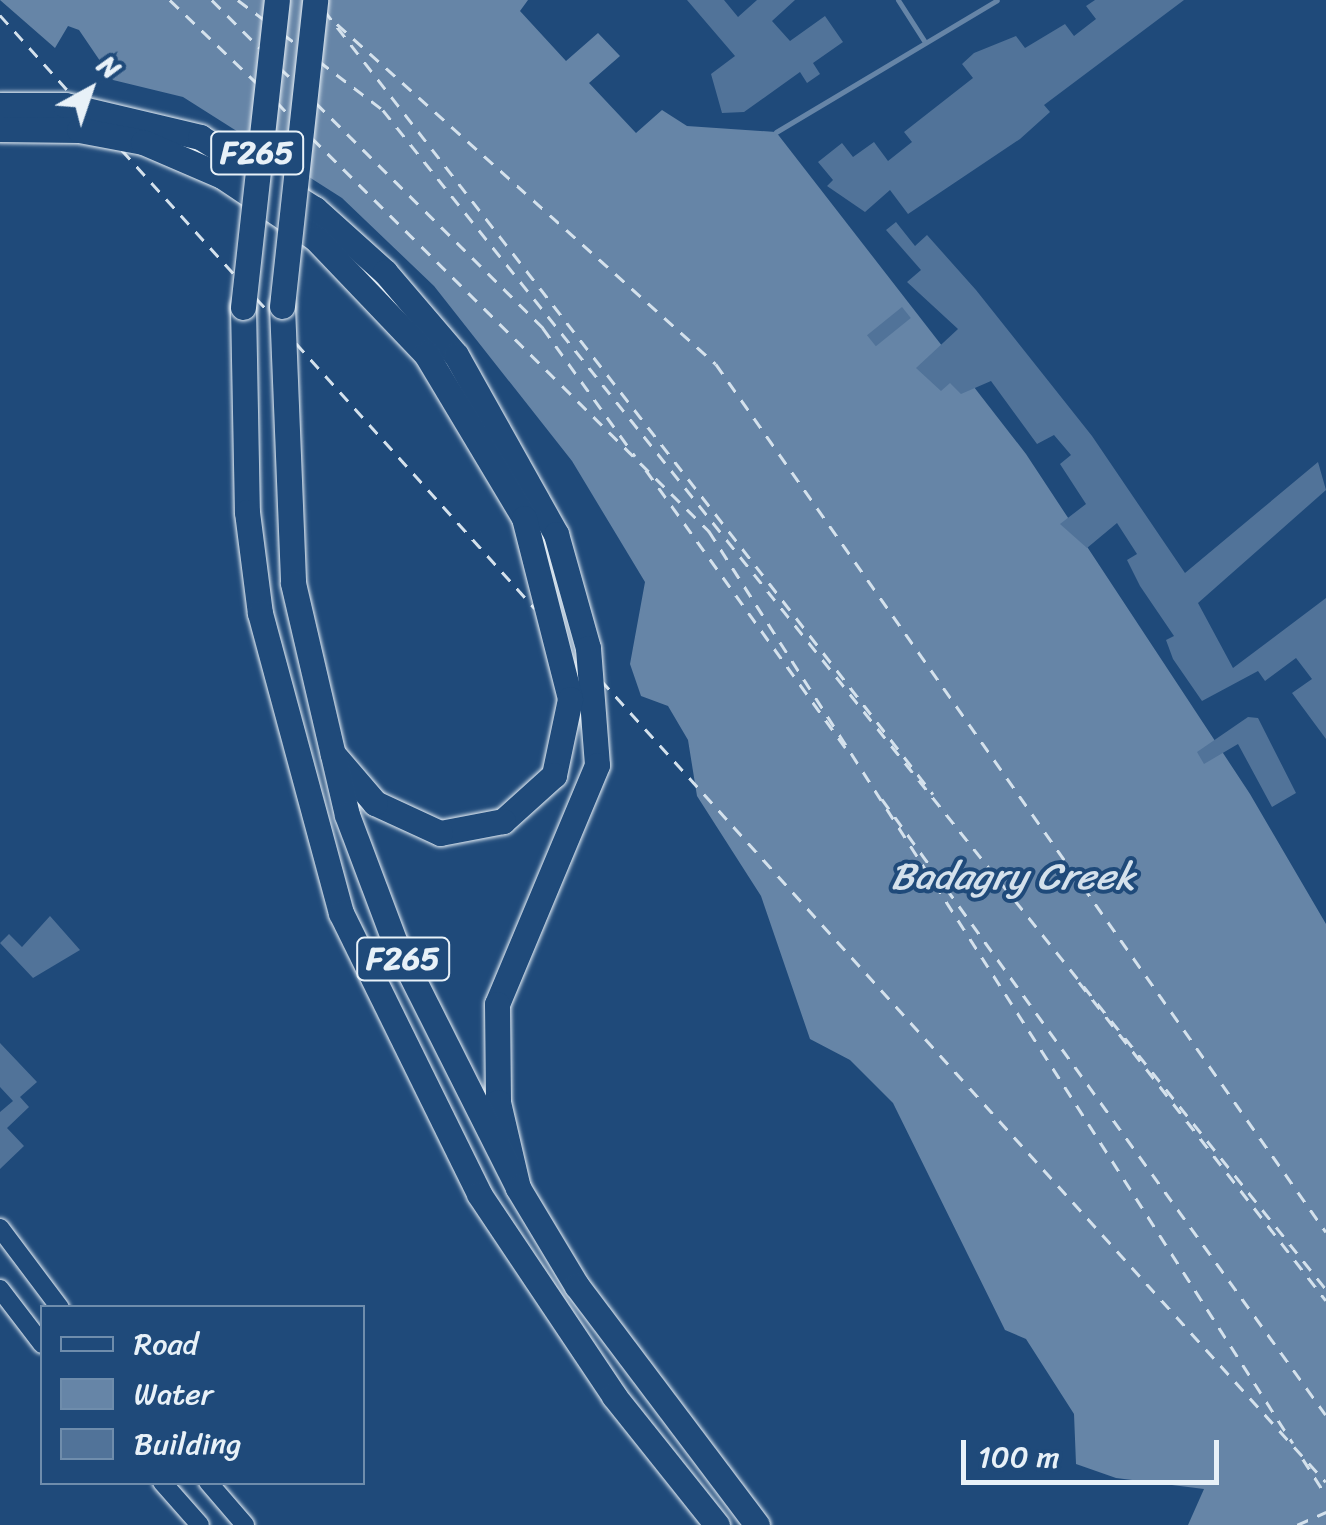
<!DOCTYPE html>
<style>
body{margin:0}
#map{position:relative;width:1326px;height:1525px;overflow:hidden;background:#1f4a7a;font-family:Sriracha,sans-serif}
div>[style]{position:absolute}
.water>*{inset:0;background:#6685a7}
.stream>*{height:5px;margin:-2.5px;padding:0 2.5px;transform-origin:2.5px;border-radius:2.5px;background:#6685a7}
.ferry>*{height:2.5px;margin-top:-1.25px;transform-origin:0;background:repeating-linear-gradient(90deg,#d4e1ec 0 12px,transparent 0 22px)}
.building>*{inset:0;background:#517399;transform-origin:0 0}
.roads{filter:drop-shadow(0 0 2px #e8f1f8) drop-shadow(0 0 2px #e8f1f8)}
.secondary>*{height:18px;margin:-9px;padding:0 9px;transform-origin:9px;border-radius:9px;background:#1f4a7a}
.highway>*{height:25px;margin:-12.5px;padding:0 12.5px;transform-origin:12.5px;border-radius:12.5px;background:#1f4a7a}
.bridges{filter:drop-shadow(0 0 2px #e8f1f8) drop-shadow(0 0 2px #e8f1f8)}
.highway-bridge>*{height:25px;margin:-12.5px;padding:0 12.5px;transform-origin:12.5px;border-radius:12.5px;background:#1f4a7a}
span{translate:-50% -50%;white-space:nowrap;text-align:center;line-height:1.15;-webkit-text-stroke:8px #1f4a7a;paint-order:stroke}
.shield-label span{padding:2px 8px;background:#1f4a7a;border:2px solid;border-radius:8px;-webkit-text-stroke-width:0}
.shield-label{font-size:32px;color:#e8f1f8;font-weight:700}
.water-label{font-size:38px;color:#d4e1ec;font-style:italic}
.legend{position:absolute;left:40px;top:1305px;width:325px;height:180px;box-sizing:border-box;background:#1f4a7a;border:2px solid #6f8dac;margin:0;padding:12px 18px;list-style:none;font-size:30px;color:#e8f1f8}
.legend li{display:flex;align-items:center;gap:20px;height:50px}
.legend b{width:50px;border:2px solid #6f8dac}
.north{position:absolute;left:40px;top:40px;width:100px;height:100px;-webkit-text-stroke:8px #1f4a7a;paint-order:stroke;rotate:40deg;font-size:28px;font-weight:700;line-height:40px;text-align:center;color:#e8f1f8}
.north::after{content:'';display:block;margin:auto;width:35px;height:45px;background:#e8f1f8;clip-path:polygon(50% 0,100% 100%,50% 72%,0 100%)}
.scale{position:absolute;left:961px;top:1440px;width:258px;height:45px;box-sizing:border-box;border:5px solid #e8f1f8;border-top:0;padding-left:12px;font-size:30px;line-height:35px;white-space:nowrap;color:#e8f1f8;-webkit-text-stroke:8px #1f4a7a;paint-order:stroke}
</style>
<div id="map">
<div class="water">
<i style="clip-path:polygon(0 0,528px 0,520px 11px,566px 61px,598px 33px,620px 56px,589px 83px,636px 133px,662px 110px,687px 126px,776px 132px,1026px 454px,1250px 794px,1326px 924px,1326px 1525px,1188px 1525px,1204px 1489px,1116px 1478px,1076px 1464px,1074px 1414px,1026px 1339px,1005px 1330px,893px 1103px,850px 1060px,810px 1039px,761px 896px,697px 796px,688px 740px,668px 706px,641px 696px,630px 664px,645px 582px,572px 461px,434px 286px,342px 198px,183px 97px,113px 80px,79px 30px,68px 26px,55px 48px)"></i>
</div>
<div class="stream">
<i style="left:898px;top:0;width:50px;rotate:57.3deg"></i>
<i style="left:776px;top:132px;width:257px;rotate:-30.8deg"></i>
</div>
<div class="ferry">
<i style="left:170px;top:0;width:120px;rotate:43.7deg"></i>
<i style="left:212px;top:0;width:68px;rotate:45deg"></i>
<i style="left:238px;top:0;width:34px;rotate:37deg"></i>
<i style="left:324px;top:10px;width:993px;rotate:52.16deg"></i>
<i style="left:0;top:15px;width:109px;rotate:48deg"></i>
<i style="left:337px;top:24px;width:509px;rotate:41.9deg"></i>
<i style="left:716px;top:364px;width:1061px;rotate:54.9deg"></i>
<i style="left:283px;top:34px;width:17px;rotate:36deg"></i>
<i style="left:319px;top:61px;width:81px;rotate:37.4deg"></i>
<i style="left:383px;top:110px;width:1510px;rotate:51.35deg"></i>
<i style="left:280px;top:68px;width:22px;rotate:43deg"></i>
<i style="left:277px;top:102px;width:22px;rotate:47deg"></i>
<i style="left:316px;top:103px;width:320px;rotate:44.7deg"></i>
<i style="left:543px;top:328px;width:158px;rotate:54.3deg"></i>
<i style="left:312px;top:138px;width:559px;rotate:44.71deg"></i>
<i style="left:709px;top:531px;width:1083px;rotate:57.37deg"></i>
<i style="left:122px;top:150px;width:167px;rotate:47.9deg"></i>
<i style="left:256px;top:298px;width:22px;rotate:47deg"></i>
<i style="left:296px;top:343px;width:357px;rotate:48deg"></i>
<i style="left:646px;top:470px;width:342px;rotate:54.3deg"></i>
<i style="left:601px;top:680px;width:1081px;rotate:47.89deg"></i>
<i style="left:882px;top:799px;width:759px;rotate:54.22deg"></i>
<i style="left:1079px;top:982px;width:403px;rotate:52.2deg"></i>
<i style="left:1303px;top:1459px;width:43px;rotate:57.4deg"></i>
<i style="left:1297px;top:1525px;width:32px;rotate:-24deg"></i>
</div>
<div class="building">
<i style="clip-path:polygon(687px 0,724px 0,738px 17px,757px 0,795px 0,772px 21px,790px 41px,825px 16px,843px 42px,813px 63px,820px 74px,807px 83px,800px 72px,744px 112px,722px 113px,711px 74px,735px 56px)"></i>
<i style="clip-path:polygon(1095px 0,1184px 0,1044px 105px,1050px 112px,1020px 139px,908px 214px,890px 190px,865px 212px,827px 186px,833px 180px,818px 162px,842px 143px,853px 157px,874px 142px,888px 161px,912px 142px,904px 132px,973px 78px,962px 64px,974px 53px,1016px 36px,1025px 48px,1065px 24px,1074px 36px,1096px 19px,1086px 6px)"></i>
<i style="clip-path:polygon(896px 222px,915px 246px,927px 235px,976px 290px,1092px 436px,1185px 573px,1318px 462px,1326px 490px,1198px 603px,1233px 668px,1326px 598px,1326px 739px,1292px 693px,1312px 679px,1296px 658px,1265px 681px,1258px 671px,1202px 701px,1173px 659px,1166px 640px,1174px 636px,1140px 586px,1127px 560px,1137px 554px,1117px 523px,1087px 548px,1060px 524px,1086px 504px,1060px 464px,1071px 455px,1054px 435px,1037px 444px,991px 381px,961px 394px,950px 383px,941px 391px,916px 368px,958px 329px,907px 282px,921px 270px,886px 230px)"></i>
<i style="left:902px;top:307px;width:14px;height:45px;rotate:51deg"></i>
<i style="clip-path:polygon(1248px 717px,1258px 718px,1296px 793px,1272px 807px,1238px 744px,1204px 764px,1197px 752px)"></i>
<i style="clip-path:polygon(50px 916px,80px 950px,33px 978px,0 943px,9px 934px,22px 947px)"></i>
<i style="clip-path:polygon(0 1043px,37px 1082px,20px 1097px,29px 1107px,7px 1128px,24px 1146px,0 1169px,0 1112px,13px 1101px,0 1087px)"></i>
</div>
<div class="roads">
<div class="secondary">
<i style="left:0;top:1228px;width:100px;rotate:53.1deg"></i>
<i style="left:0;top:1289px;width:69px;rotate:52.6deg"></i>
<i style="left:162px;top:1482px;width:57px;rotate:48.5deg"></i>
<i style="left:208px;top:1482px;width:57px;rotate:49.3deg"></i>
</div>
<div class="highway">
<i style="left:0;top:105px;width:65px"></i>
<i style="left:65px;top:105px;width:139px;rotate:13.3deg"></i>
<i style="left:200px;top:137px;width:136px;rotate:32.1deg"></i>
<i style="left:315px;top:209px;width:94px;rotate:42deg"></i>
<i style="left:385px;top:272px;width:109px;rotate:49.5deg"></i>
<i style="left:456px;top:355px;width:205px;rotate:60.8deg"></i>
<i style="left:556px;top:534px;width:118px;rotate:74.3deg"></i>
<i style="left:588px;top:648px;width:117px;rotate:85.6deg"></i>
<i style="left:597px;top:765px;width:259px;rotate:112.7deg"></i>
<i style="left:497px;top:1004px;width:98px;rotate:89.4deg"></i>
<i style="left:498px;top:1102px;width:88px;rotate:76.9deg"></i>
<i style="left:0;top:129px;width:79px;rotate:0.7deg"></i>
<i style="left:79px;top:130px;width:65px;rotate:10.6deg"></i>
<i style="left:143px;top:142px;width:86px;rotate:23.3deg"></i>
<i style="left:222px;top:176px;width:112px;rotate:33.7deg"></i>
<i style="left:315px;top:238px;width:161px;rotate:46.3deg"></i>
<i style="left:426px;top:354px;width:191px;rotate:59.1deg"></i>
<i style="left:524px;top:518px;width:187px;rotate:75.7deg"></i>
<i style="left:570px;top:699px;width:78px;rotate:101.9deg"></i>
<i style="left:554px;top:775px;width:69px;rotate:138deg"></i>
<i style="left:503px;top:821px;width:64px;rotate:169.2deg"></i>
<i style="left:440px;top:833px;width:72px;rotate:-155.2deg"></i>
<i style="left:375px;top:803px;width:65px;rotate:-130.6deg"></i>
<i style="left:282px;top:306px;width:277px;rotate:87.7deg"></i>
<i style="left:293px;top:583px;width:238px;rotate:76.9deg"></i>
<i style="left:347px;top:815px;width:137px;rotate:69.4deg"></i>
<i style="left:395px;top:943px;width:274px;rotate:63.3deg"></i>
<i style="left:518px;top:1188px;width:114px;rotate:59deg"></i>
<i style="left:577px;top:1286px;width:299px;rotate:53deg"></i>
<i style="left:243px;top:307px;width:205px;rotate:88.9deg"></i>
<i style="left:247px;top:512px;width:102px;rotate:82.7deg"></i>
<i style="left:260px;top:613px;width:311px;rotate:74.9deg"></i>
<i style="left:341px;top:913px;width:313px;rotate:63.8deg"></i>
<i style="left:479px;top:1194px;width:243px;rotate:56.2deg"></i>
<i style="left:614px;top:1396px;width:165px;rotate:51.4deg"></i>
</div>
</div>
<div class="bridges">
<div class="highway-bridge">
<i style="left:282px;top:306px;width:308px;rotate:-83.8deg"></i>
<i style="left:243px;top:307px;width:309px;rotate:-83.7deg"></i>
</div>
</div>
<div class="shield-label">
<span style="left:257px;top:153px">F265</span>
<span style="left:403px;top:959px">F265</span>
</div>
<div class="water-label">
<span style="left:1013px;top:877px">Badagry Creek</span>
</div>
<ul class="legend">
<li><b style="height:12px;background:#1f4a7a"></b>Road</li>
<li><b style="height:28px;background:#6685a7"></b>Water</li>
<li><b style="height:28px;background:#517399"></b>Building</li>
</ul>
<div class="north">N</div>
<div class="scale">100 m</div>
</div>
